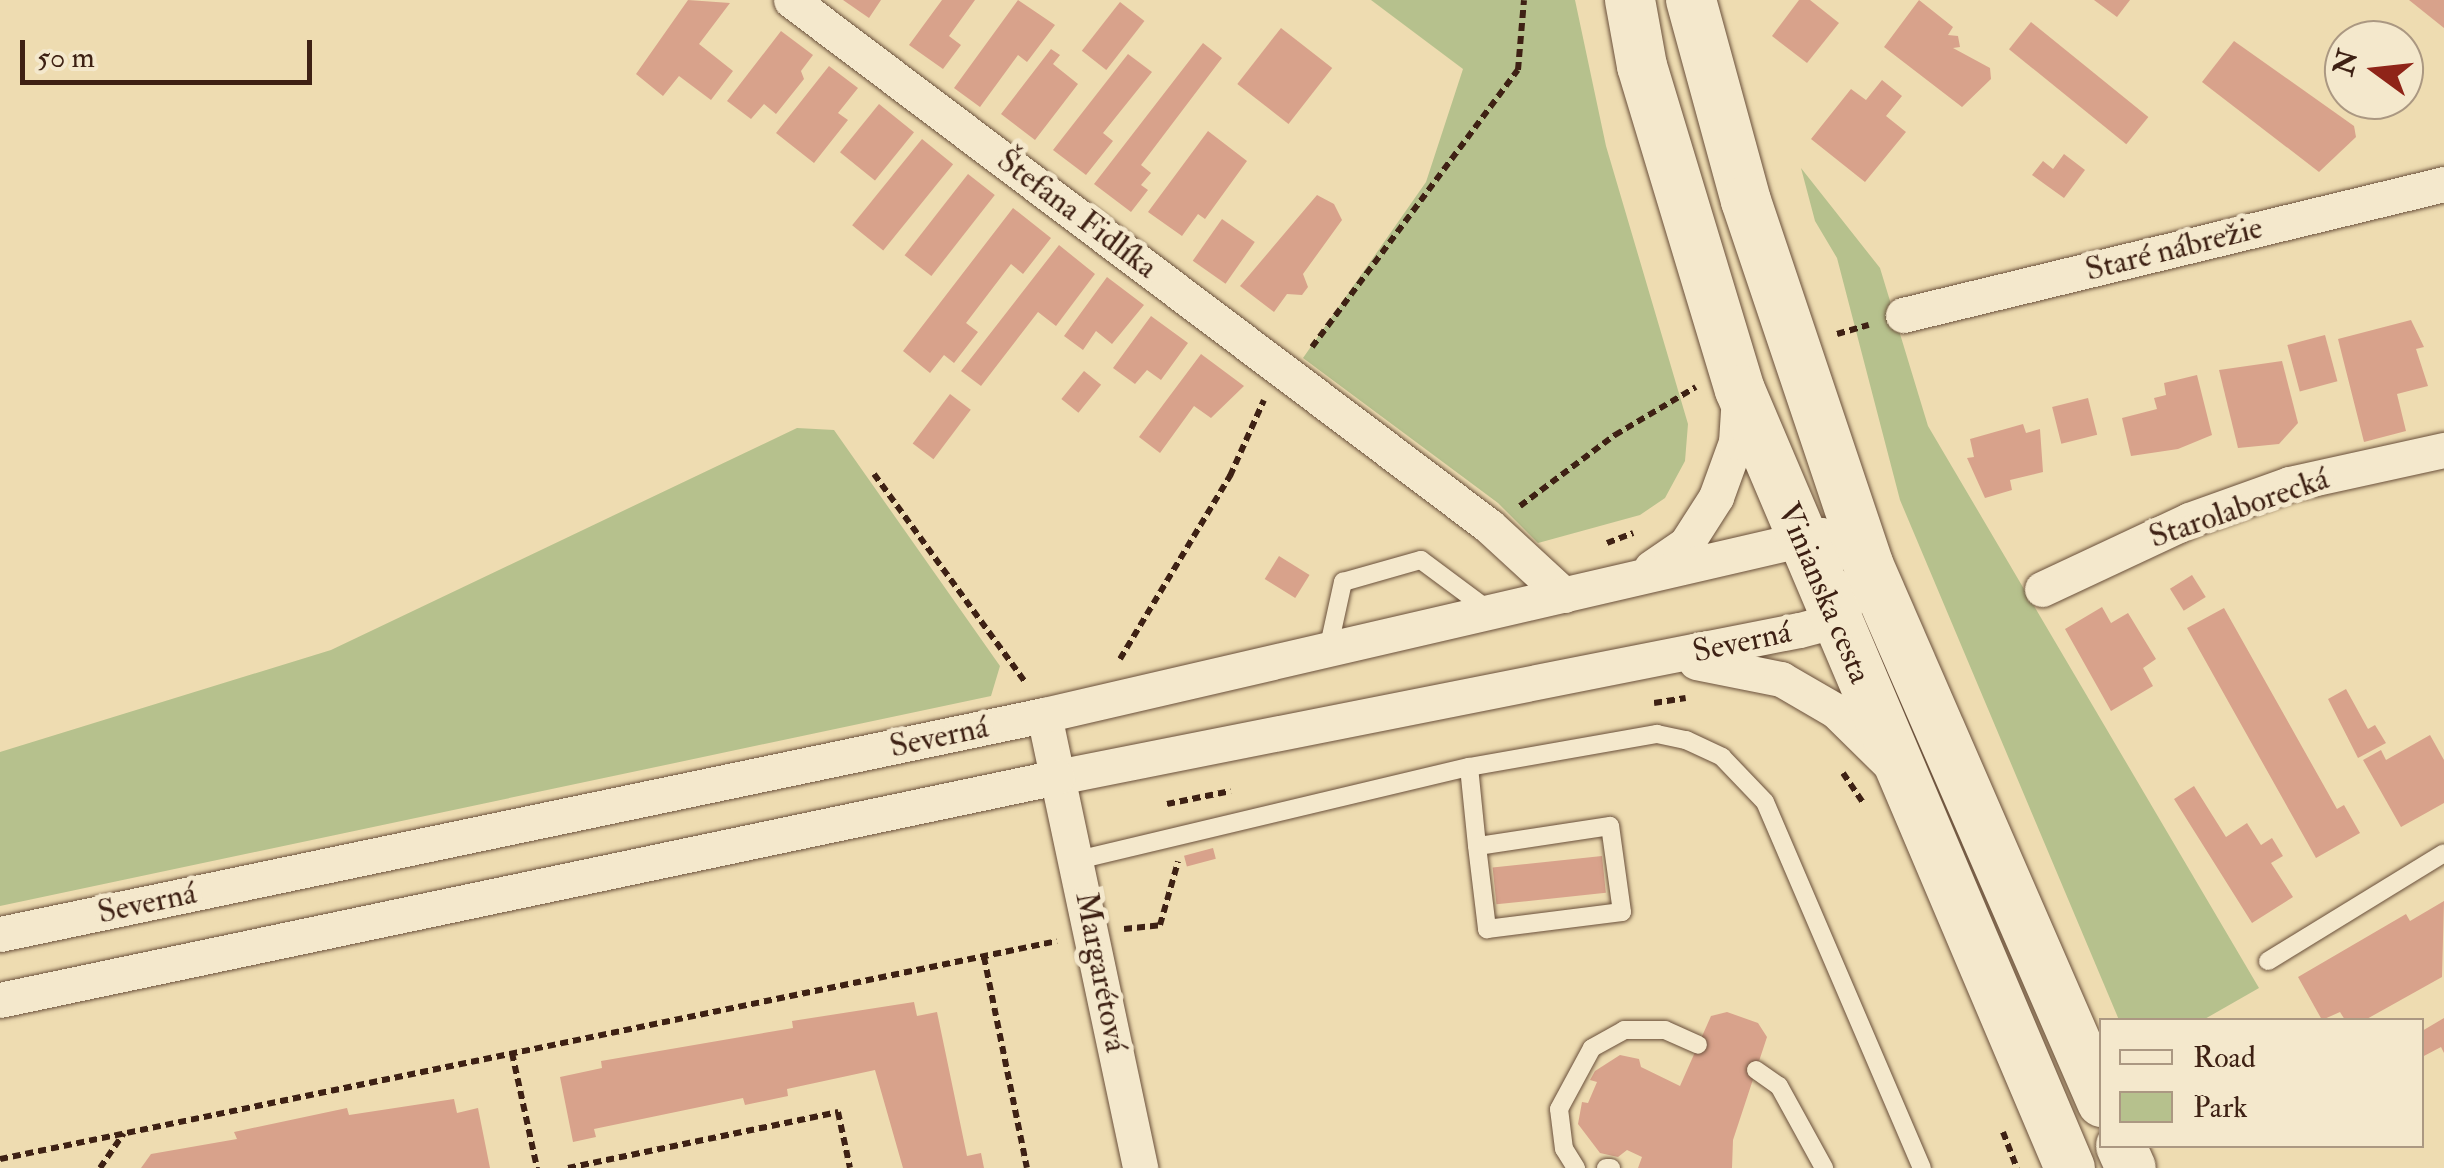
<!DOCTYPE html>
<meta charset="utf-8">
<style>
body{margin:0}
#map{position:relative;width:2444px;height:1168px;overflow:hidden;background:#eedcb1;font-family:"IM FELL Double Pica",serif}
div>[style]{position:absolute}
.green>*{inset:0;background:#b6c18d}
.building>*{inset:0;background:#d8a28b;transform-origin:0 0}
.path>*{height:6px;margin-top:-3px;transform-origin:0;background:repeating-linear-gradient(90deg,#3e2114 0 8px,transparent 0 13px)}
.roads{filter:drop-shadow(0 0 2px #6a503b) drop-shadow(0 0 2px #6a503b)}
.lane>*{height:18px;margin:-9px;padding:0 9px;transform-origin:9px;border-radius:9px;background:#f4e8cc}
.street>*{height:35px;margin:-17.5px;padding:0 17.5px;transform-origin:17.5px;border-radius:17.5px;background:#f4e8cc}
.secondary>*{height:50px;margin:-25px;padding:0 25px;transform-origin:25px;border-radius:25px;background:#f4e8cc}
span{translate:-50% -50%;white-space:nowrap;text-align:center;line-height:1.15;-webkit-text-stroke:10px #f4e8cc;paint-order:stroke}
.street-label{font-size:32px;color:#3e2114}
.legend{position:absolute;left:2099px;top:1018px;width:325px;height:130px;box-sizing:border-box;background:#f4e8cc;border:2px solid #ab9882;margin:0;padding:12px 18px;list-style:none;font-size:30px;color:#3e2114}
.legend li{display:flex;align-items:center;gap:20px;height:50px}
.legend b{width:50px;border:2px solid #ab9882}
.north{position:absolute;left:2324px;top:20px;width:100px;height:100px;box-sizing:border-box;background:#f4e8cc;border:2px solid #ab9882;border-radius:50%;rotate:285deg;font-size:28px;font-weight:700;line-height:40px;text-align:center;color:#3e2114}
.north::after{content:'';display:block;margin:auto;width:35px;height:45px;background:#8f2418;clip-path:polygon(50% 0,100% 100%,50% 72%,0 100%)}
.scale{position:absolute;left:20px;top:40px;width:292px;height:45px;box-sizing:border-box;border:5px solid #3e2114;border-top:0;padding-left:12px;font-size:30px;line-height:35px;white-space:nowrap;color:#3e2114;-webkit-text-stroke:8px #f4e8cc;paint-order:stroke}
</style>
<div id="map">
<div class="green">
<i style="clip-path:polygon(1371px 0,1575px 0,1606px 146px,1688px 424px,1685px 461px,1665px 498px,1640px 515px,1538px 543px,1498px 503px,1303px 358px,1426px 182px,1463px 69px)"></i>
<i style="clip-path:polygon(1801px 168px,1880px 268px,1928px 426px,2259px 988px,2203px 1020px,2119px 1020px,1900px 500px,1837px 258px,1815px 221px)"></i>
<i style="clip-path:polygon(797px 428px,834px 430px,1000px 666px,991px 696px,0 906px,0 752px,331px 650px)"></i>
</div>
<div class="building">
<i style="clip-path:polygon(688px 0,730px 3px,699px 44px,733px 71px,711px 100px,679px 76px,663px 96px,636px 74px)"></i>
<i style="clip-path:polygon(843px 0,881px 0,869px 18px)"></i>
<i style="clip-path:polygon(942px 0,975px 0,949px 36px,961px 45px,943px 69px,909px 45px)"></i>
<i style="clip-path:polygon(1018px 0,1055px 25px,1027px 62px,1018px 55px,980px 107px,954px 88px)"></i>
<i style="clip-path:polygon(1799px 0,1810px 0,1839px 23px,1807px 63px,1772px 36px)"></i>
<i style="clip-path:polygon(1919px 0,1953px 27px,1948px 35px,1958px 36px,1960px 47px,1953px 48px,1990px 68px,1991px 79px,1962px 107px,1884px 47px)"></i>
<i style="clip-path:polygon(2094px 0,2130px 0,2117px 17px)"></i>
<i style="clip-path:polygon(2409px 0,2444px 0,2444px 28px)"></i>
<i style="left:1120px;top:2px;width:31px;height:62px;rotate:38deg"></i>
<i style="left:2031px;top:22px;width:151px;height:35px;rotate:39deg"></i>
<i style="left:1281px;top:28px;width:65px;height:71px;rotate:38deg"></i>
<i style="clip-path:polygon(781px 31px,813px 55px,801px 71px,804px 79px,776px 114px,764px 104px,751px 119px,727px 101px)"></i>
<i style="clip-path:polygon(2234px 41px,2354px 126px,2356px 137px,2319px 172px,2202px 82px)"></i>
<i style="clip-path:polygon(1203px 43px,1222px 58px,1141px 165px,1151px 173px,1141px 185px,1148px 190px,1131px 212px,1094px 184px)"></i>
<i style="clip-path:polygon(1051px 49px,1060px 55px,1053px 64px,1078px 84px,1035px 140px,1001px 114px)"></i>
<i style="clip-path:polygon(1128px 54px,1152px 72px,1103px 133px,1113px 141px,1086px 175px,1053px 150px)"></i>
<i style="clip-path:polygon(829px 66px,858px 88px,838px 113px,848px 120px,814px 163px,776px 133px)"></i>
<i style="clip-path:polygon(1882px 80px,1902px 96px,1886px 116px,1906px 132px,1865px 182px,1811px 139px,1851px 89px,1866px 100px)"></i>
<i style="left:879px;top:104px;width:45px;height:62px;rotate:39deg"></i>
<i style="clip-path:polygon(1208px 131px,1247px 161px,1205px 219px,1198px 214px,1182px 236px,1148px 212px)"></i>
<i style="left:922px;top:139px;width:40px;height:111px;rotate:39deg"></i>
<i style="clip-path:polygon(2064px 154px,2085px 170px,2064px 198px,2032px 175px,2043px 161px,2053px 169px)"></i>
<i style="left:968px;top:174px;width:34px;height:103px;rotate:38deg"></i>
<i style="clip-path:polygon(1317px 195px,1334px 204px,1342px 220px,1303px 274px,1308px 287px,1302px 295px,1287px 294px,1274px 312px,1240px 286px)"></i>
<i style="clip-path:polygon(1013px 208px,1051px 238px,1023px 274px,1011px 264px,966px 323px,978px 332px,954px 363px,944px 355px,930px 373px,903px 351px)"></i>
<i style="left:1222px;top:219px;width:40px;height:51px;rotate:35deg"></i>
<i style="clip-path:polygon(1059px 245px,1095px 274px,1056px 326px,1038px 312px,981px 386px,961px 371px)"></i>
<i style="clip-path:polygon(1107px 277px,1144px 305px,1112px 344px,1096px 331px,1083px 350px,1064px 336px)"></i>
<i style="clip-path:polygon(1151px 316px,1188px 343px,1161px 380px,1147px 370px,1135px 384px,1113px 368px)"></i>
<i style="clip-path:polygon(2411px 320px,2424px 347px,2416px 349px,2428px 386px,2397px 394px,2406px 431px,2364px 442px,2338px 339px)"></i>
<i style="left:2325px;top:335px;width:48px;height:39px;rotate:75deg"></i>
<i style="clip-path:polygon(1201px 354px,1244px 386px,1211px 418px,1194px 406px,1160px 453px,1139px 437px)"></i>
<i style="clip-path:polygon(2282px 361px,2298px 423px,2279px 444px,2238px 448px,2219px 370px)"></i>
<i style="left:1084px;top:371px;width:22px;height:36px;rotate:39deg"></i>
<i style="clip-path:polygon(2197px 375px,2212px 435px,2178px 449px,2131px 456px,2122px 418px,2157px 409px,2154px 398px,2166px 395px,2164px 383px)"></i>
<i style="left:950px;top:394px;width:26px;height:62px;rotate:37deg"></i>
<i style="left:2088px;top:398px;width:38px;height:37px;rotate:76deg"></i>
<i style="clip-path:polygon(2023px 424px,2026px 433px,2040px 429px,2043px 472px,2010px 480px,2012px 490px,1985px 498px,1967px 458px,1974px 457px,1970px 439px)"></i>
<i style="left:1279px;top:556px;width:36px;height:27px;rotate:32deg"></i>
<i style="left:2192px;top:575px;width:26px;height:26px;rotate:58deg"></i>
<i style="clip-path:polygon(2102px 607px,2111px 623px,2128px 613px,2156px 659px,2143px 668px,2153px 686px,2111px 711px,2065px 629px)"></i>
<i style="clip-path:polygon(2224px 608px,2337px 809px,2344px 805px,2360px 833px,2316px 858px,2187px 628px)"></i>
<i style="clip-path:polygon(2346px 689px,2368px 729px,2375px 725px,2386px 743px,2358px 758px,2328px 699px)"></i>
<i style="clip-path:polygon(2430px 735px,2444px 760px,2444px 803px,2401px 827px,2363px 760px,2381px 750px,2386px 760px)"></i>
<i style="clip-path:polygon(2194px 786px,2226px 837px,2247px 823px,2261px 845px,2272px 838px,2283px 856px,2271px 863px,2293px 897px,2252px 923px,2174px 799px)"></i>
<i style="left:1213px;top:848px;width:11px;height:30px;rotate:75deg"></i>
<i style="left:1602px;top:856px;width:37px;height:110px;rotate:84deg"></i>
<i style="clip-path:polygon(2444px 901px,2442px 977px,2365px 1020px,2345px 1020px,2340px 1012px,2322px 1020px,2298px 977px,2406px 914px,2410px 921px)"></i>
<i style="clip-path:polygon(914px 1002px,917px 1016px,937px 1012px,967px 1156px,981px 1153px,984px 1168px,903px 1168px,875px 1070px,787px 1089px,788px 1096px,745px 1105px,743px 1098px,594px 1129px,596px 1137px,573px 1142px,560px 1077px,602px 1068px,601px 1061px,793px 1028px,792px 1021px)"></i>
<i style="clip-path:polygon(1727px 1012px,1758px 1023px,1767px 1037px,1733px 1140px,1732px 1168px,1638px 1168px,1642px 1157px,1627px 1150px,1618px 1157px,1600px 1153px,1578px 1124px,1582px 1102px,1588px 1103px,1597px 1082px,1590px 1080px,1595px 1071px,1620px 1055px,1639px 1059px,1641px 1067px,1680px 1086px,1711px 1016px)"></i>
<i style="clip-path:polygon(2444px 1018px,2444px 1053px,2441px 1047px,2422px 1057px,2422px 1031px)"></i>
<i style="clip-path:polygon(454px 1099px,457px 1113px,478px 1108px,490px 1168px,141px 1168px,151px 1154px,237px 1139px,234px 1132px,347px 1108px,349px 1115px)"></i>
</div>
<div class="path">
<i style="left:1837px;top:334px;width:33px;rotate:-16deg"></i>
<i style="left:1312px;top:347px;width:345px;rotate:-53.4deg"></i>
<i style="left:1518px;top:70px;width:70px;rotate:-85.1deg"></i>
<i style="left:874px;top:474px;width:258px;rotate:54deg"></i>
<i style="left:1520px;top:506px;width:119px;rotate:-36.8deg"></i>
<i style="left:1615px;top:435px;width:94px;rotate:-30.7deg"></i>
<i style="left:1607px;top:543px;width:28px;rotate:-21deg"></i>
<i style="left:1120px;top:659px;width:214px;rotate:-59deg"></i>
<i style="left:1230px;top:476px;width:83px;rotate:-65.9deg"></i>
<i style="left:1654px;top:703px;width:32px;rotate:-9deg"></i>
<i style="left:1843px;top:773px;width:37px;rotate:56deg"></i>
<i style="left:1167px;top:804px;width:65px;rotate:-11.5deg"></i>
<i style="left:1124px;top:929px;width:36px;rotate:-6deg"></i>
<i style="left:1160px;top:925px;width:66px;rotate:-74.1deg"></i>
<i style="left:984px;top:957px;width:215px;rotate:78.5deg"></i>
<i style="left:512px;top:1053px;width:118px;rotate:77.7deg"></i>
<i style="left:2003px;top:1132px;width:39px;rotate:69deg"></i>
<i style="left:0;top:1159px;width:1079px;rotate:-11.65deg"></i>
<i style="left:100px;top:1168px;width:42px;rotate:-55.6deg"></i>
<i style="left:568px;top:1168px;width:276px;rotate:-11.7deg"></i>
<i style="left:838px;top:1112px;width:57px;rotate:77.9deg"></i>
</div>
<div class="roads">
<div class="lane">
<i style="left:1328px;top:650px;width:70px;rotate:-77.6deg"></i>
<i style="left:1343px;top:582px;width:81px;rotate:-15.8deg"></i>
<i style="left:1421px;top:560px;width:87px;rotate:36.6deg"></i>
<i style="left:1469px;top:767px;width:79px;rotate:84.2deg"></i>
<i style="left:1477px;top:846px;width:84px;rotate:83.1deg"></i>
<i style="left:1487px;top:929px;width:136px;rotate:-7.2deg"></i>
<i style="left:1622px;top:912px;width:87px;rotate:-97.9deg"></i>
<i style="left:1610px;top:826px;width:134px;rotate:171.4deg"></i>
<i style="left:1078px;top:860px;width:402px;rotate:-13.4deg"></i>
<i style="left:1469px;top:767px;width:191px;rotate:-10deg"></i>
<i style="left:1657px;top:734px;width:30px;rotate:12deg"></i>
<i style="left:1686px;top:740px;width:40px;rotate:25deg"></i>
<i style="left:1722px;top:757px;width:62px;rotate:46.3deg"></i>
<i style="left:1765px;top:802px;width:398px;rotate:66.8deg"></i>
<i style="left:2268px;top:961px;width:206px;rotate:-31.5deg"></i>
<i style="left:1756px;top:1070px;width:28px;rotate:35deg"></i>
<i style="left:1779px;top:1086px;width:94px;rotate:61.2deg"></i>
<i style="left:1576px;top:1168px;width:22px;rotate:-122deg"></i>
<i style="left:1564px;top:1149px;width:40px;rotate:-97.1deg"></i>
<i style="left:1559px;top:1109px;width:69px;rotate:-61.6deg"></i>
<i style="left:1592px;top:1048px;width:37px;rotate:-29deg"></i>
<i style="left:1624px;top:1030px;width:41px"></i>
<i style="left:1665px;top:1030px;width:36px;rotate:24deg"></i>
<i style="left:1606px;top:1168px;width:5px"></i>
</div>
<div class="street">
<i style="left:791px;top:0;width:874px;rotate:37deg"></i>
<i style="left:1489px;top:526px;width:102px;rotate:42.6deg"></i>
<i style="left:1903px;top:315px;width:557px;rotate:-13.61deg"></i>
<i style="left:1651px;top:568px;width:42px;rotate:-34.4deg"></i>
<i style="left:1686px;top:544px;width:56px;rotate:-57.4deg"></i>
<i style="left:1716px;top:497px;width:59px;rotate:-70deg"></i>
<i style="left:1736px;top:442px;width:46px;rotate:-86.3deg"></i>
<i style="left:2042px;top:589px;width:162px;rotate:-25.1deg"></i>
<i style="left:2189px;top:520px;width:106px;rotate:-19.8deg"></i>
<i style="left:2289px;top:484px;width:159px;rotate:-12.4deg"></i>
<i style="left:1696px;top:662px;width:87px;rotate:11.3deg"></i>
<i style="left:1781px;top:679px;width:64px;rotate:30.2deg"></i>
<i style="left:1836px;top:711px;width:77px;rotate:44.5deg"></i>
<i style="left:1044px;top:715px;width:463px;rotate:78deg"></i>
<i style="left:0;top:934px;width:1067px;rotate:-11.85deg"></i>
<i style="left:1044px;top:715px;width:798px;rotate:-13.04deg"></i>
<i style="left:1821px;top:535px;width:55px;rotate:31.7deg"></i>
<i style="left:1868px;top:564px;width:64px;rotate:119deg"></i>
<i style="left:1837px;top:620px;width:39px;rotate:165deg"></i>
<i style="left:1799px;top:630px;width:756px;rotate:168.79deg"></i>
<i style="left:1057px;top:777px;width:1080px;rotate:168.09deg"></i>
</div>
<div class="secondary">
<i style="left:1630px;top:0;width:67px;rotate:79.7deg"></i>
<i style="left:1642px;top:66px;width:338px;rotate:73.2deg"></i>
<i style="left:1740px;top:390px;width:845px;rotate:67.02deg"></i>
<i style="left:1691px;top:0;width:208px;rotate:74.7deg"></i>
<i style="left:1746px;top:201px;width:383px;rotate:71.4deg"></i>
<i style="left:1868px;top:564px;width:587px;rotate:66.49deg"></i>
<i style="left:2121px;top:1146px;width:24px;rotate:66deg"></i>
</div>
</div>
<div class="street-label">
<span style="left:1077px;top:214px;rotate:37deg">Štefana Fidlíka</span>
<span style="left:2174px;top:249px;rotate:-14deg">Staré nábrežie</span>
<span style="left:2239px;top:508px;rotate:-19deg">Starolaborecká</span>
<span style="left:1824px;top:593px;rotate:67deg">Vinianska cesta</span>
<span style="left:1742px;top:642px;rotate:-12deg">Severná</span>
<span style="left:939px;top:737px;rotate:-12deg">Severná</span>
<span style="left:147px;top:903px;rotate:-12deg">Severná</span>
<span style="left:1101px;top:972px;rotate:79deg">Margarétová</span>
</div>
<ul class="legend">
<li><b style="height:12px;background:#f4e8cc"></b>Road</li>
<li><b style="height:28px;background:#b6c18d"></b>Park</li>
</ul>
<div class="north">N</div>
<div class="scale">50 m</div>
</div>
